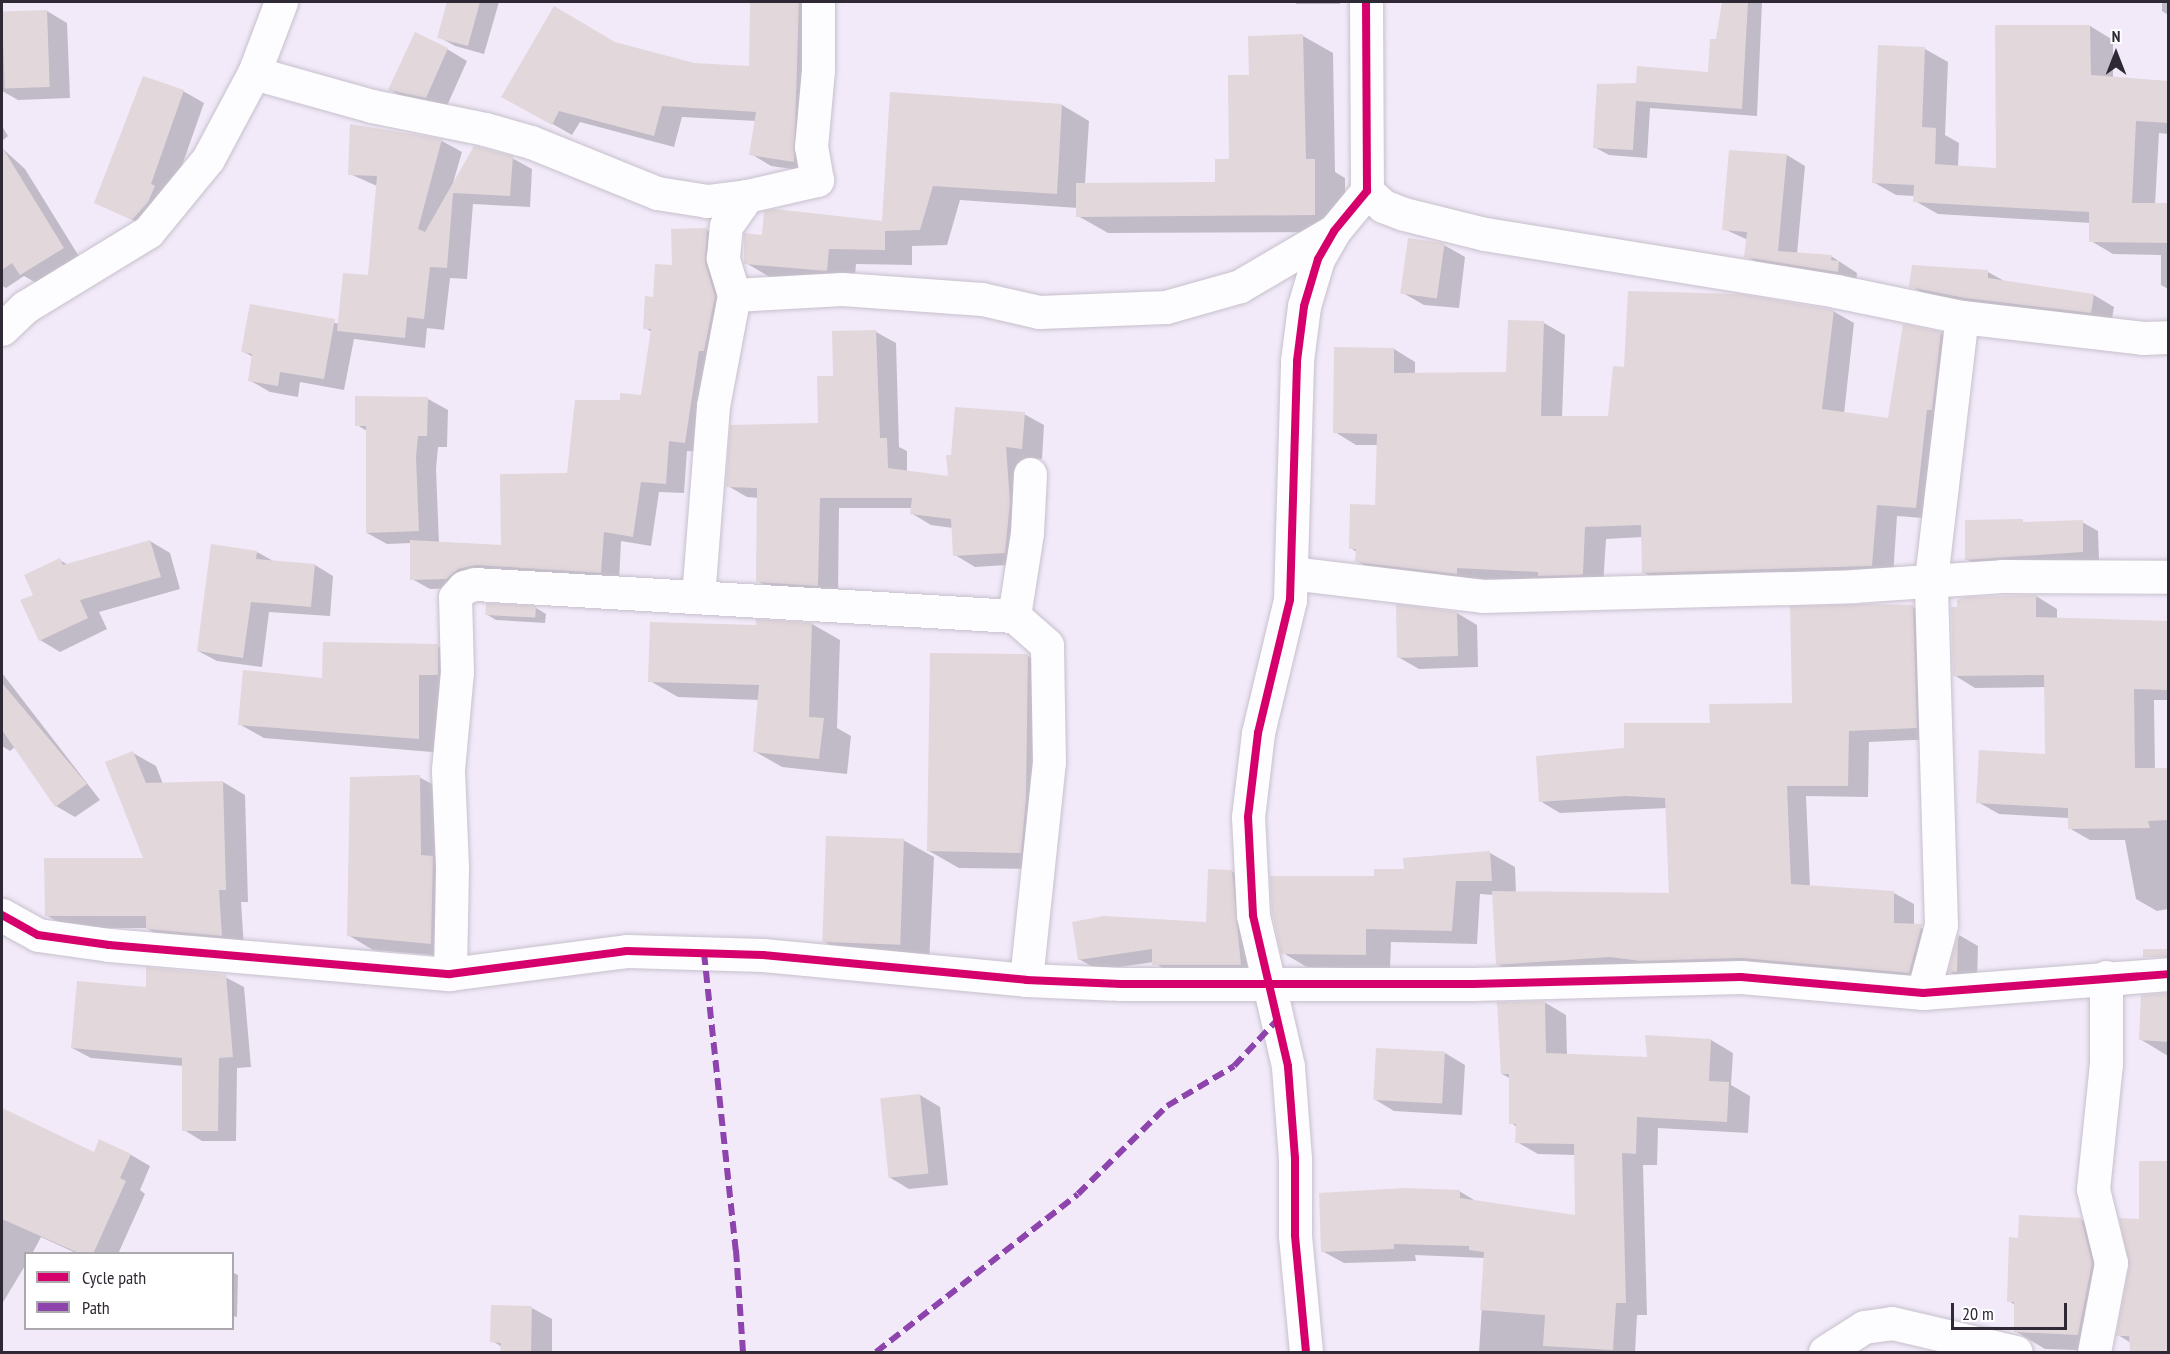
<!DOCTYPE html>
<style>
body{margin:0}
#map{position:relative;width:2170px;height:1354px;overflow:hidden;background:#f2eaf9;font-family:"PT Sans Narrow",sans-serif}
div>[style]{position:absolute}
.shadow>*{inset:0;background:#0003;transform-origin:0 0}
.building>*{inset:0;background:#e2d7db;transform-origin:0 0}
.roads{filter:drop-shadow(0 0 2px #c7c0cc) drop-shadow(0 0 2px #c7c0cc)}
.minor>*{height:33px;margin:-16.5px;padding:0 16.5px;transform-origin:16.5px;border-radius:16.5px;background:#fdfcfe}
.quiet>*{height:6px;margin-top:-3px;transform-origin:0;background:repeating-linear-gradient(90deg,#8e44ad 0 12px,transparent 0 18px)}
.cycleway>*{height:8px;margin:-4px;padding:0 4px;transform-origin:4px;border-radius:4px;background:#d6006c}
span{translate:-50% -50%;white-space:nowrap;text-align:center;line-height:1.15;-webkit-text-stroke:6px #fff;paint-order:stroke}
.frame{position:absolute;inset:0;border:3px solid #2f2835;pointer-events:none}
.legend{position:absolute;left:24px;top:1252px;width:210px;height:78px;box-sizing:border-box;background:#fff;border:2px solid #aca9ae;margin:0;padding:8px 10px;list-style:none;font-size:18px;color:#2f2835}
.legend li{display:flex;align-items:center;gap:12px;height:30px}
.legend b{width:30px;border:2px solid #aca9ae}
.north{position:absolute;left:2086px;top:24px;width:60px;height:60px;-webkit-text-stroke:4px #fff;paint-order:stroke;rotate:0deg;font-size:16px;font-weight:700;line-height:24px;text-align:center;color:#2f2835}
.north::after{content:'';display:block;margin:auto;width:21px;height:27px;background:#2f2835;clip-path:polygon(50% 0,100% 100%,50% 72%,0 100%)}
.scale{position:absolute;left:1951px;top:1303px;width:116px;height:27px;box-sizing:border-box;border:3px solid #2f2835;border-top:0;padding-left:8px;font-size:18px;line-height:21px;white-space:nowrap;color:#2f2835;-webkit-text-stroke:4px #fff;paint-order:stroke}
</style>
<div id="map">
<div class="shadow">
<i style="clip-path:polygon(448px 2px,499px 2px,484px 54px,455px 46px,439px 37px)"></i>
<i style="clip-path:polygon(751px 2px,811px 2px,814px 172px,771px 166px,751px 154px,756px 121px,682px 117px,674px 147px,580px 122px,572px 135px,503px 96px,615px 43px,694px 65px,750px 68px)"></i>
<i style="left:1296px;top:2px;width:44px;height:2px"></i>
<i style="clip-path:polygon(1724px 2px,1762px 2px,1757px 116px,1650px 108px,1647px 158px,1609px 155px,1594px 147px,1637px 85px,1710px 73px)"></i>
<i style="clip-path:polygon(2162px 2px,2168px 2px,2168px 15px,2162px 11px)"></i>
<i style="clip-path:polygon(47px 11px,67px 23px,70px 98px,18px 100px,2px 91px,2px 13px)"></i>
<i style="clip-path:polygon(2090px 26px,2113px 40px,2113px 78px,2168px 82px,2168px 134px,2159px 133px,2155px 205px,2168px 205px,2168px 289px,2161px 285px,2161px 255px,2113px 254px,2091px 241px,2091px 223px,1938px 214px,1915px 201px,1915px 196px,1896px 195px,1873px 182px,1925px 49px,1948px 62px,1945px 135px,1959px 143px,1958px 167px,1998px 169px)"></i>
<i style="clip-path:polygon(1303px 36px,1333px 53px,1335px 172px,1345px 178px,1345px 232px,1108px 233px,1078px 216px,1078px 208px,960px 200px,947px 245px,912px 246px,912px 265px,856px 264px,854px 286px,773px 279px,746px 263px,763px 237px,883px 222px,891px 94px,1062px 105px,1089px 121px,1085px 184px,1216px 184px,1231px 161px,1251px 76px)"></i>
<i style="clip-path:polygon(447px 49px,467px 61px,446px 108px,410px 101px,390px 90px)"></i>
<i style="clip-path:polygon(183px 91px,204px 103px,171px 197px,153px 230px,96px 202px)"></i>
<i style="clip-path:polygon(2px 126px,8px 136px,2px 141px)"></i>
<i style="clip-path:polygon(442px 141px,462px 152px,453px 183px,512px 158px,532px 169px,530px 207px,473px 204px,467px 279px,450px 278px,444px 330px,427px 328px,425px 348px,354px 339px,344px 390px,300px 382px,298px 397px,270px 392px,249px 380px,253px 357px,242px 351px,251px 306px,340px 324px,370px 277px,377px 186px,350px 174px)"></i>
<i style="clip-path:polygon(2px 148px,25px 169px,80px 258px,38px 284px,24px 276px,6px 288px,2px 286px)"></i>
<i style="clip-path:polygon(1787px 155px,1805px 166px,1797px 254px,1831px 256px,1857px 273px,1856px 282px,1765px 267px,1746px 256px,1748px 240px,1724px 229px)"></i>
<i style="clip-path:polygon(707px 230px,724px 240px,703px 452px,687px 451px,684px 493px,659px 492px,651px 546px,621px 541px,619px 582px,430px 589px,412px 579px,412px 543px,387px 544px,367px 533px,367px 431px,357px 425px,428px 399px,448px 410px,447px 447px,438px 447px,436px 469px,439px 543px,502px 546px,568px 475px,621px 402px,642px 397px,652px 332px,645px 328px,655px 298px,673px 267px)"></i>
<i style="clip-path:polygon(1444px 245px,1465px 257px,1459px 308px,1424px 305px,1403px 293px)"></i>
<i style="clip-path:polygon(1988px 272px,2006px 282px,2094px 295px,2114px 307px,2111px 324px,1931px 298px,1911px 286px)"></i>
<i style="clip-path:polygon(1833px 311px,1854px 323px,1844px 414px,1889px 419px,1941px 333px,1962px 346px,1937px 519px,1897px 516px,1893px 577px,1664px 584px,1643px 572px,1643px 537px,1606px 539px,1603px 586px,1378px 573px,1357px 561px,1357px 552px,1350px 548px,1377px 507px,1378px 445px,1356px 445px,1335px 432px,1394px 349px,1415px 362px,1415px 375px,1508px 374px,1510px 321px,1544px 323px,1565px 335px,1562px 418px,1609px 418px,1626px 369px)"></i>
<i style="clip-path:polygon(876px 332px,896px 343px,899px 447px,907px 451px,907px 472px,950px 477px,953px 456px,1024px 414px,1044px 425px,1042px 459px,1025px 458px,1029px 514px,1024px 564px,975px 567px,955px 555px,953px 528px,931px 525px,911px 513px,912px 508px,839px 508px,838px 596px,777px 593px,758px 581px,759px 498px,747px 497px,728px 486px,820px 424px,835px 377px)"></i>
<i style="clip-path:polygon(1966px 522px,2082px 522px,2098px 531px,2099px 560px,1982px 568px,1966px 559px)"></i>
<i style="clip-path:polygon(150px 541px,170px 553px,180px 589px,99px 612px,107px 629px,60px 652px,40px 640px,35px 595px,60px 560px,68px 565px)"></i>
<i style="clip-path:polygon(257px 552px,275px 562px,315px 565px,333px 576px,330px 616px,269px 612px,262px 667px,217px 661px,198px 651px)"></i>
<i style="clip-path:polygon(2036px 596px,2057px 609px,2057px 619px,2168px 622px,2168px 700px,2154px 700px,2155px 770px,2168px 769px,2168px 909px,2157px 911px,2136px 899px,2125px 840px,2090px 840px,2069px 828px,2069px 818px,1999px 814px,1978px 802px,2046px 755px,2046px 687px,1975px 688px,1954px 675px)"></i>
<i style="clip-path:polygon(1913px 607px,1932px 618px,1936px 739px,1869px 742px,1868px 797px,1806px 796px,1810px 887px,1894px 893px,1914px 904px,1914px 925px,1941px 936px,1929px 983px,1517px 975px,1497px 964px,1494px 895px,1480px 894px,1477px 944px,1391px 942px,1390px 969px,1307px 967px,1283px 953px,1375px 878px,1490px 853px,1515px 867px,1516px 893px,1670px 895px,1667px 808px,1560px 813px,1540px 801px,1626px 750px,1793px 705px)"></i>
<i style="clip-path:polygon(536px 608px,546px 614px,545px 623px,496px 620px,486px 614px)"></i>
<i style="clip-path:polygon(1457px 613px,1477px 625px,1478px 667px,1419px 669px,1398px 657px)"></i>
<i style="clip-path:polygon(812px 624px,840px 640px,837px 728px,851px 736px,847px 774px,782px 767px,754px 751px,759px 700px,678px 697px,650px 681px,757px 626px)"></i>
<i style="clip-path:polygon(437px 646px,462px 660px,444px 753px,264px 738px,239px 724px,324px 679px)"></i>
<i style="clip-path:polygon(931px 655px,1028px 656px,1058px 673px,1050px 869px,959px 868px,929px 851px)"></i>
<i style="clip-path:polygon(2px 673px,100px 800px,75px 817px,56px 806px,15px 747px,10px 751px,2px 746px)"></i>
<i style="clip-path:polygon(133px 753px,156px 766px,163px 784px,223px 782px,245px 795px,248px 902px,241px 902px,244px 948px,170px 941px,146px 928px,69px 928px,46px 915px,146px 860px)"></i>
<i style="clip-path:polygon(419px 777px,445px 791px,456px 957px,373px 950px,348px 935px)"></i>
<i style="clip-path:polygon(903px 840px,934px 857px,929px 965px,853px 958px,823px 941px)"></i>
<i style="clip-path:polygon(1231px 871px,1250px 882px,1259px 975px,1172px 975px,1154px 962px,1098px 970px,1079px 959px,1208px 923px)"></i>
<i style="clip-path:polygon(1959px 935px,1978px 946px,1977px 982px,1970px 983px,1950px 972px)"></i>
<i style="clip-path:polygon(225px 977px,244px 987px,251px 1067px,237px 1068px,236px 1141px,202px 1141px,184px 1130px,184px 1066px,91px 1058px,72px 1048px,147px 989px)"></i>
<i style="clip-path:polygon(2168px 994px,2168px 1056px,2140px 1039px)"></i>
<i style="clip-path:polygon(1544px 1002px,1566px 1015px,1567px 1055px,1648px 1058px,1711px 1040px,1733px 1053px,1731px 1085px,1750px 1096px,1748px 1133px,1658px 1128px,1657px 1165px,1643px 1165px,1647px 1315px,1637px 1315px,1635px 1352px,1479px 1352px,1485px 1258px,1415px 1255px,1416px 1261px,1344px 1263px,1322px 1251px,1459px 1191px,1479px 1203px,1576px 1217px,1575px 1155px,1538px 1154px,1517px 1142px,1517px 1127px,1511px 1123px,1511px 1079px,1502px 1074px)"></i>
<i style="clip-path:polygon(1445px 1053px,1465px 1065px,1462px 1115px,1394px 1111px,1374px 1099px)"></i>
<i style="clip-path:polygon(920px 1095px,940px 1107px,948px 1185px,909px 1189px,889px 1177px)"></i>
<i style="clip-path:polygon(2px 1110px,95px 1154px,131px 1155px,150px 1166px,140px 1190px,145px 1194px,118px 1254px,78px 1254px,41px 1237px,32px 1254px,26px 1254px,26px 1264px,2px 1304px)"></i>
<i style="clip-path:polygon(2080px 1219px,2111px 1237px,2108px 1351px,2045px 1349px,2015px 1331px,2015px 1305px,2009px 1301px,2020px 1239px)"></i>
<i style="clip-path:polygon(2140px 1220px,2131px 1343px,2118px 1335px)"></i>
<i style="clip-path:polygon(232px 1272px,238px 1275px,237px 1317px,232px 1316px)"></i>
<i style="clip-path:polygon(532px 1308px,552px 1319px,552px 1352px,511px 1352px,492px 1341px)"></i>
</div>
<div class="building">
<i style="clip-path:polygon(447px 2px,480px 2px,468px 46px,437px 38px)"></i>
<i style="clip-path:polygon(750px 2px,799px 2px,794px 162px,749px 155px,756px 112px,662px 106px,654px 136px,559px 111px,552px 125px,501px 97px,554px 6px,615px 42px,694px 63px,749px 66px)"></i>
<i style="clip-path:polygon(1722px 2px,1748px 2px,1742px 109px,1636px 101px,1633px 150px,1593px 148px,1597px 84px,1636px 83px,1637px 66px,1708px 72px,1710px 39px,1716px 39px)"></i>
<i style="left:47px;top:10px;width:77px;height:45px;rotate:88deg"></i>
<i style="clip-path:polygon(1995px 25px,2090px 25px,2091px 75px,2169px 81px,2169px 123px,2136px 121px,2132px 203px,2169px 203px,2169px 243px,2089px 242px,2089px 212px,1913px 202px,1914px 185px,1872px 183px,1878px 45px,1925px 47px,1922px 127px,1936px 128px,1935px 164px,1996px 168px)"></i>
<i style="clip-path:polygon(415px 32px,448px 48px,426px 98px,388px 90px)"></i>
<i style="clip-path:polygon(1303px 34px,1306px 159px,1315px 159px,1315px 215px,1076px 217px,1076px 183px,1215px 182px,1215px 159px,1229px 159px,1228px 75px,1249px 75px,1248px 36px)"></i>
<i style="clip-path:polygon(143px 76px,184px 90px,151px 184px,155px 186px,148px 202px,132px 220px,94px 203px)"></i>
<i style="clip-path:polygon(890px 92px,1062px 104px,1057px 194px,933px 186px,920px 230px,885px 231px,885px 250px,829px 249px,827px 271px,744px 264px,744px 233px,762px 235px,764px 211px,775px 209px,882px 221px)"></i>
<i style="clip-path:polygon(350px 124px,442px 139px,418px 229px,425px 232px,474px 146px,513px 156px,510px 196px,453px 193px,447px 268px,430px 267px,424px 319px,407px 317px,405px 338px,337px 331px,343px 273px,368px 275px,377px 176px,348px 175px)"></i>
<i style="clip-path:polygon(2px 147px,64px 248px,20px 275px,12px 263px,2px 270px)"></i>
<i style="clip-path:polygon(1729px 150px,1787px 154px,1778px 251px,1832px 255px,1831px 260px,1839px 261px,1838px 272px,1744px 257px,1747px 232px,1722px 230px)"></i>
<i style="clip-path:polygon(707px 228px,705px 263px,715px 296px,704px 351px,699px 351px,685px 443px,669px 441px,666px 484px,641px 482px,633px 537px,604px 532px,601px 573px,476px 565px,458px 569px,446px 579px,410px 580px,410px 540px,501px 545px,500px 474px,567px 473px,575px 400px,620px 400px,620px 393px,641px 395px,651px 329px,643px 329px,645px 296px,653px 297px,655px 264px,672px 265px,671px 229px)"></i>
<i style="left:1408px;top:238px;width:37px;height:56px;rotate:8deg"></i>
<i style="clip-path:polygon(1912px 265px,1988px 270px,1988px 278px,2094px 294px,2091px 313px,1965px 298px,1909px 287px)"></i>
<i style="clip-path:polygon(1628px 291px,1740px 294px,1834px 310px,1822px 409px,1888px 418px,1903px 324px,1941px 332px,1932px 410px,1927px 410px,1916px 508px,1877px 505px,1872px 566px,1642px 573px,1641px 525px,1585px 527px,1583px 574px,1580px 575px,1538px 576px,1538px 572px,1457px 568px,1457px 574px,1355px 562px,1356px 549px,1349px 549px,1350px 504px,1375px 505px,1377px 434px,1333px 433px,1334px 347px,1394px 348px,1394px 373px,1506px 372px,1508px 320px,1544px 321px,1541px 416px,1608px 416px,1613px 366px,1624px 367px)"></i>
<i style="clip-path:polygon(250px 304px,335px 319px,324px 379px,280px 372px,278px 386px,248px 381px,252px 354px,241px 352px)"></i>
<i style="clip-path:polygon(876px 330px,880px 438px,887px 438px,888px 468px,948px 476px,946px 455px,951px 455px,955px 407px,1025px 412px,1022px 449px,1006px 447px,1010px 502px,1005px 553px,953px 556px,951px 519px,910px 514px,912px 498px,820px 498px,818px 586px,756px 582px,757px 488px,726px 487px,730px 425px,818px 423px,817px 376px,833px 376px,832px 331px)"></i>
<i style="clip-path:polygon(355px 396px,428px 397px,427px 436px,418px 436px,416px 457px,419px 531px,366px 533px,366px 426px,355px 426px)"></i>
<i style="clip-path:polygon(2023px 519px,2023px 522px,2083px 520px,2083px 552px,1965px 560px,1965px 520px)"></i>
<i style="clip-path:polygon(150px 540px,161px 577px,80px 600px,88px 618px,39px 641px,20px 600px,33px 595px,24px 575px,60px 558px,63px 565px)"></i>
<i style="clip-path:polygon(211px 544px,257px 551px,256px 559px,315px 564px,311px 607px,251px 602px,243px 658px,197px 651px)"></i>
<i style="clip-path:polygon(2036px 595px,2036px 617px,2169px 621px,2169px 690px,2134px 689px,2135px 768px,2169px 768px,2169px 820px,2148px 821px,2150px 828px,2068px 829px,2068px 808px,1976px 803px,1979px 750px,2045px 754px,2044px 675px,1953px 676px,1951px 607px,1957px 607px,1957px 600px,1965px 597px)"></i>
<i style="left:486px;top:603px;width:50px;height:12px;rotate:3deg"></i>
<i style="clip-path:polygon(1396px 604px,1457px 612px,1458px 656px,1397px 658px)"></i>
<i style="clip-path:polygon(1869px 604px,1913px 605px,1917px 728px,1849px 731px,1848px 786px,1787px 786px,1791px 884px,1894px 891px,1894px 923px,1922px 924px,1909px 973px,1741px 958px,1640px 961px,1610px 957px,1496px 965px,1492px 891px,1669px 893px,1665px 798px,1625px 796px,1539px 802px,1536px 756px,1624px 748px,1624px 723px,1710px 723px,1709px 704px,1792px 703px,1790px 606px)"></i>
<i style="clip-path:polygon(756px 619px,812px 623px,809px 717px,824px 718px,819px 759px,753px 752px,759px 685px,648px 682px,650px 622px,756px 625px)"></i>
<i style="clip-path:polygon(323px 642px,438px 644px,438px 675px,419px 675px,419px 739px,238px 725px,243px 670px,322px 678px)"></i>
<i style="clip-path:polygon(930px 653px,1028px 654px,1026px 798px,1021px 853px,927px 851px)"></i>
<i style="clip-path:polygon(2px 683px,87px 784px,55px 807px,2px 730px)"></i>
<i style="clip-path:polygon(133px 751px,146px 783px,223px 781px,226px 890px,219px 890px,222px 936px,146px 929px,146px 916px,45px 916px,44px 858px,143px 858px,105px 762px)"></i>
<i style="clip-path:polygon(420px 775px,421px 855px,433px 856px,431px 944px,347px 936px,350px 777px)"></i>
<i style="left:826px;top:836px;width:78px;height:106px;rotate:2deg"></i>
<i style="clip-path:polygon(1490px 851px,1492px 881px,1456px 881px,1452px 931px,1366px 929px,1366px 955px,1281px 954px,1272px 912px,1270px 876px,1374px 876px,1374px 869px,1404px 869px,1403px 858px)"></i>
<i style="clip-path:polygon(1208px 869px,1232px 870px,1241px 965px,1152px 965px,1152px 949px,1078px 960px,1072px 922px,1104px 916px,1206px 922px)"></i>
<i style="clip-path:polygon(1958px 933px,1957px 972px,1948px 972px)"></i>
<i style="left:2143px;top:949px;width:26px;height:8px"></i>
<i style="clip-path:polygon(146px 967px,226px 975px,233px 1057px,219px 1058px,218px 1131px,182px 1131px,182px 1058px,71px 1048px,77px 981px,146px 987px)"></i>
<i style="clip-path:polygon(2169px 993px,2169px 1042px,2139px 1040px,2141px 995px)"></i>
<i style="clip-path:polygon(1545px 1001px,1546px 1053px,1647px 1057px,1645px 1035px,1711px 1039px,1709px 1081px,1729px 1082px,1727px 1122px,1637px 1117px,1636px 1154px,1622px 1153px,1626px 1303px,1616px 1303px,1613px 1350px,1543px 1346px,1545px 1315px,1480px 1310px,1484px 1252px,1469px 1250px,1469px 1246px,1394px 1244px,1394px 1249px,1321px 1252px,1319px 1193px,1405px 1188px,1460px 1190px,1460px 1198px,1575px 1215px,1574px 1144px,1515px 1143px,1516px 1124px,1509px 1124px,1509px 1074px,1501px 1074px,1497px 1002px)"></i>
<i style="left:1376px;top:1048px;width:69px;height:52px;rotate:3deg"></i>
<i style="left:920px;top:1094px;width:80px;height:40px;rotate:84deg"></i>
<i style="clip-path:polygon(2px 1108px,94px 1152px,99px 1139px,131px 1154px,120px 1178px,126px 1181px,93px 1254px,81px 1254px,2px 1219px)"></i>
<i style="clip-path:polygon(2139px 1161px,2169px 1161px,2169px 1353px,2130px 1353px,2129px 1336px,2116px 1336px,2129px 1266px,2119px 1218px,2139px 1219px)"></i>
<i style="clip-path:polygon(2019px 1215px,2081px 1218px,2092px 1263px,2078px 1335px,2014px 1332px,2014px 1302px,2007px 1302px,2009px 1237px,2018px 1238px)"></i>
<i style="clip-path:polygon(491px 1305px,532px 1306px,531px 1353px,500px 1353px,501px 1343px,490px 1342px)"></i>
</div>
<div class="roads">
<div class="minor">
<i style="left:254px;top:73px;width:123px;rotate:15.6deg"></i>
<i style="left:372px;top:106px;width:115px;rotate:11.5deg"></i>
<i style="left:485px;top:129px;width:48px;rotate:15.8deg"></i>
<i style="left:531px;top:142px;width:136px;rotate:22deg"></i>
<i style="left:657px;top:193px;width:51px;rotate:9.1deg"></i>
<i style="left:707px;top:201px;width:40px;rotate:-7.1deg"></i>
<i style="left:1367px;top:191px;width:22px;rotate:43deg"></i>
<i style="left:1383px;top:206px;width:22px;rotate:21deg"></i>
<i style="left:1404px;top:214px;width:83px;rotate:13.9deg"></i>
<i style="left:1485px;top:234px;width:356px;rotate:9.2deg"></i>
<i style="left:1836px;top:291px;width:129px;rotate:11.7deg"></i>
<i style="left:1962px;top:317px;width:182px;rotate:6.6deg"></i>
<i style="left:2143px;top:338px;width:25px;rotate:-2deg"></i>
<i style="left:734px;top:295px;width:108px;rotate:-3.2deg"></i>
<i style="left:842px;top:289px;width:140px;rotate:4.1deg"></i>
<i style="left:982px;top:299px;width:58px;rotate:12.8deg"></i>
<i style="left:1039px;top:312px;width:127px;rotate:-2.3deg"></i>
<i style="left:1166px;top:307px;width:77px;rotate:-15.8deg"></i>
<i style="left:1240px;top:286px;width:107px;rotate:-30.4deg"></i>
<i style="left:2px;top:329px;width:32px;rotate:-44deg"></i>
<i style="left:25px;top:307px;width:144px;rotate:-31.4deg"></i>
<i style="left:148px;top:232px;width:94px;rotate:-50.6deg"></i>
<i style="left:208px;top:159px;width:98px;rotate:-61.9deg"></i>
<i style="left:254px;top:73px;width:76px;rotate:-69.2deg"></i>
<i style="left:1291px;top:573px;width:193px;rotate:6.8deg"></i>
<i style="left:1483px;top:596px;width:370px;rotate:-1.5deg"></i>
<i style="left:1853px;top:586px;width:149px;rotate:-3.8deg"></i>
<i style="left:2002px;top:576px;width:166px;rotate:0.3deg"></i>
<i style="left:698px;top:597px;width:192px;rotate:-85.5deg"></i>
<i style="left:713px;top:406px;width:113px;rotate:-79.3deg"></i>
<i style="left:734px;top:295px;width:39px;rotate:-107deg"></i>
<i style="left:723px;top:258px;width:32px;rotate:-85deg"></i>
<i style="left:726px;top:226px;width:37px;rotate:-55deg"></i>
<i style="left:747px;top:196px;width:72px;rotate:-12.9deg"></i>
<i style="left:817px;top:180px;width:34px;rotate:-100deg"></i>
<i style="left:811px;top:147px;width:77px;rotate:-84.8deg"></i>
<i style="left:818px;top:70px;width:68px;rotate:-90deg"></i>
<i style="left:2px;top:915px;width:41px;rotate:29.1deg"></i>
<i style="left:38px;top:935px;width:72px;rotate:8deg"></i>
<i style="left:109px;top:945px;width:342px;rotate:4.9deg"></i>
<i style="left:450px;top:974px;width:178px;rotate:-7.4deg"></i>
<i style="left:627px;top:951px;width:136px;rotate:1.7deg"></i>
<i style="left:763px;top:955px;width:264px;rotate:5.4deg"></i>
<i style="left:1026px;top:980px;width:95px;rotate:2.4deg"></i>
<i style="left:1121px;top:984px;width:352px"></i>
<i style="left:1473px;top:984px;width:268px;rotate:-1.5deg"></i>
<i style="left:1741px;top:977px;width:183px;rotate:5deg"></i>
<i style="left:1923px;top:993px;width:246px;rotate:-4.4deg"></i>
<i style="left:450px;top:974px;width:108px;rotate:-88.9deg"></i>
<i style="left:452px;top:866px;width:96px;rotate:-92.4deg"></i>
<i style="left:448px;top:770px;width:98px;rotate:-84.8deg"></i>
<i style="left:457px;top:672px;width:75px;rotate:-91.5deg"></i>
<i style="left:455px;top:597px;width:13px;rotate:-48deg"></i>
<i style="left:464px;top:587px;width:11px;rotate:-15deg"></i>
<i style="left:475px;top:584px;width:540px;rotate:3.4deg"></i>
<i style="left:1026px;top:980px;width:219px;rotate:-84deg"></i>
<i style="left:1049px;top:762px;width:117px;rotate:-91deg"></i>
<i style="left:1047px;top:645px;width:44px;rotate:-138.7deg"></i>
<i style="left:1014px;top:616px;width:84px;rotate:-81.1deg"></i>
<i style="left:1027px;top:533px;width:59px;rotate:-87.1deg"></i>
<i style="left:1923px;top:993px;width:70px;rotate:-75.2deg"></i>
<i style="left:1941px;top:925px;width:346px;rotate:-91.7deg"></i>
<i style="left:1931px;top:579px;width:264px;rotate:-83.3deg"></i>
<i style="left:1306px;top:1352px;width:118px;rotate:-95.4deg"></i>
<i style="left:1295px;top:1235px;width:77px;rotate:-90deg"></i>
<i style="left:1295px;top:1158px;width:92px;rotate:-94.4deg"></i>
<i style="left:1288px;top:1066px;width:155px;rotate:-103.1deg"></i>
<i style="left:1253px;top:915px;width:98px;rotate:-92.9deg"></i>
<i style="left:1248px;top:817px;width:85px;rotate:-83.2deg"></i>
<i style="left:1258px;top:733px;width:137px;rotate:-76.5deg"></i>
<i style="left:1290px;top:600px;width:239px;rotate:-88.3deg"></i>
<i style="left:1297px;top:361px;width:55px;rotate:-82.7deg"></i>
<i style="left:1304px;top:306px;width:49px;rotate:-73.4deg"></i>
<i style="left:1318px;top:259px;width:32px;rotate:-60deg"></i>
<i style="left:1334px;top:231px;width:52px;rotate:-50.5deg"></i>
<i style="left:1367px;top:191px;width:189px;rotate:-90.3deg"></i>
<i style="left:1825px;top:1352px;width:46px;rotate:-32.7deg"></i>
<i style="left:1864px;top:1327px;width:28px;rotate:-8deg"></i>
<i style="left:1892px;top:1323px;width:127px;rotate:13.2deg"></i>
<i style="left:2094px;top:1352px;width:91px;rotate:-79.2deg"></i>
<i style="left:2111px;top:1263px;width:76px;rotate:-103.7deg"></i>
<i style="left:2093px;top:1189px;width:126px;rotate:-84.1deg"></i>
<i style="left:2106px;top:1064px;width:87px;rotate:-90deg"></i>
</div>
</div>
<div class="quiet">
<i style="left:704px;top:953px;width:299px;rotate:83.9deg"></i>
<i style="left:736px;top:1250px;width:102px;rotate:86.1deg"></i>
<i style="left:876px;top:1352px;width:256px;rotate:-38deg"></i>
<i style="left:1078px;top:1194px;width:125px;rotate:-44.7deg"></i>
<i style="left:1167px;top:1106px;width:78px;rotate:-30.8deg"></i>
<i style="left:1234px;top:1066px;width:66px;rotate:-46.8deg"></i>
</div>
<div class="cycleway">
<i style="left:2px;top:915px;width:41px;rotate:29.1deg"></i>
<i style="left:38px;top:935px;width:72px;rotate:8deg"></i>
<i style="left:109px;top:945px;width:342px;rotate:4.9deg"></i>
<i style="left:450px;top:974px;width:178px;rotate:-7.4deg"></i>
<i style="left:627px;top:951px;width:136px;rotate:1.7deg"></i>
<i style="left:763px;top:955px;width:264px;rotate:5.4deg"></i>
<i style="left:1026px;top:980px;width:95px;rotate:2.4deg"></i>
<i style="left:1121px;top:984px;width:352px"></i>
<i style="left:1473px;top:984px;width:268px;rotate:-1.5deg"></i>
<i style="left:1741px;top:977px;width:183px;rotate:5deg"></i>
<i style="left:1923px;top:993px;width:246px;rotate:-4.4deg"></i>
<i style="left:1306px;top:1352px;width:118px;rotate:-95.4deg"></i>
<i style="left:1295px;top:1235px;width:77px;rotate:-90deg"></i>
<i style="left:1295px;top:1158px;width:92px;rotate:-94.4deg"></i>
<i style="left:1288px;top:1066px;width:155px;rotate:-103.1deg"></i>
<i style="left:1253px;top:915px;width:98px;rotate:-92.9deg"></i>
<i style="left:1248px;top:817px;width:85px;rotate:-83.2deg"></i>
<i style="left:1258px;top:733px;width:137px;rotate:-76.5deg"></i>
<i style="left:1290px;top:600px;width:239px;rotate:-88.3deg"></i>
<i style="left:1297px;top:361px;width:55px;rotate:-82.7deg"></i>
<i style="left:1304px;top:306px;width:49px;rotate:-73.4deg"></i>
<i style="left:1318px;top:259px;width:32px;rotate:-60deg"></i>
<i style="left:1334px;top:231px;width:52px;rotate:-50.5deg"></i>
<i style="left:1367px;top:191px;width:189px;rotate:-90.3deg"></i>
</div>
<div class="frame"></div>
<ul class="legend">
<li><b style="height:8px;background:#d6006c"></b>Cycle path</li>
<li><b style="height:8px;background:#8e44ad"></b>Path</li>
</ul>
<div class="north">N</div>
<div class="scale">20 m</div>
</div>
